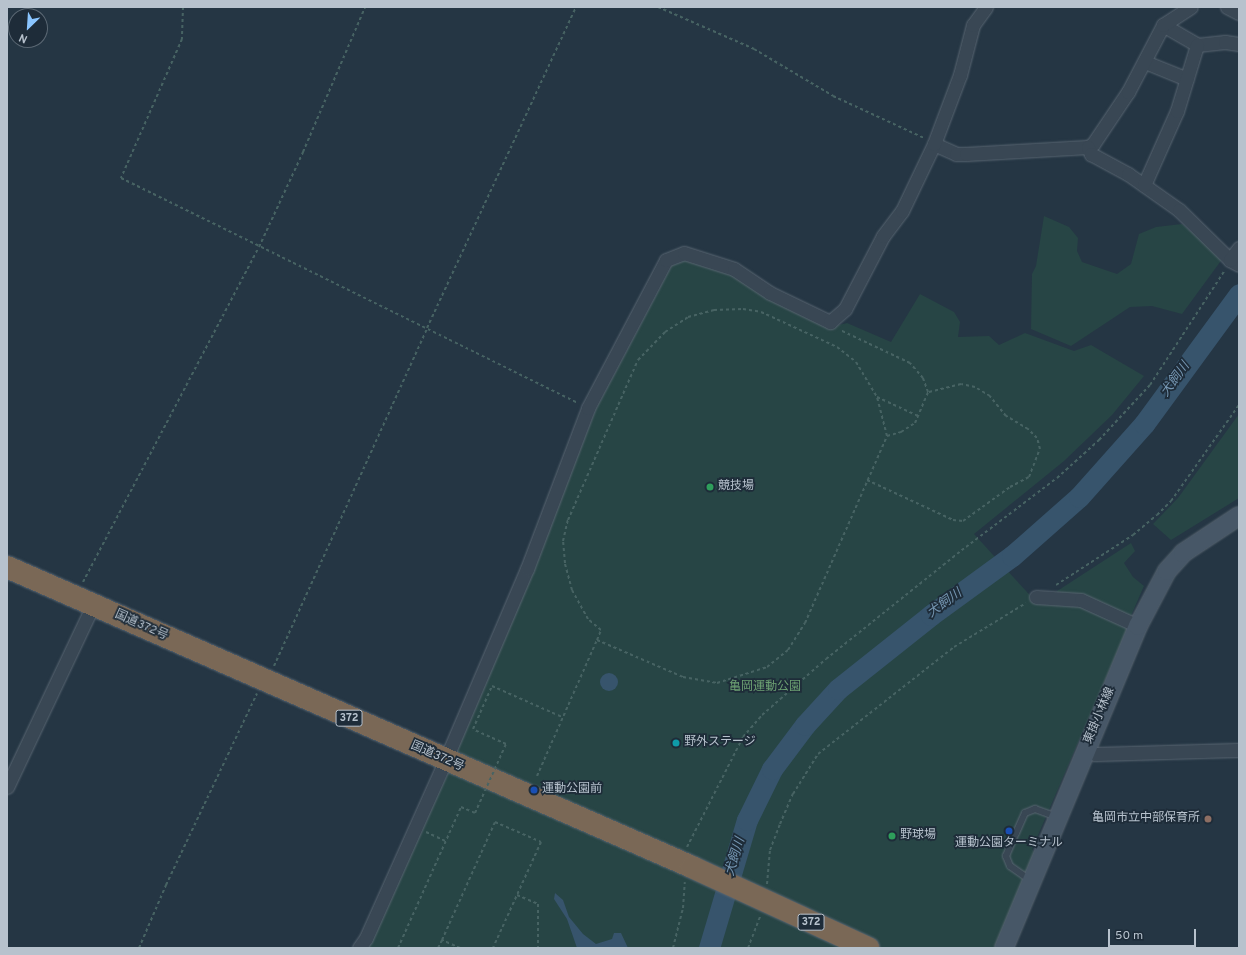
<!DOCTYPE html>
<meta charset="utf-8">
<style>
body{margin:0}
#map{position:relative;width:1246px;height:955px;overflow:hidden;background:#253644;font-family:Overpass,"Noto Sans JP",sans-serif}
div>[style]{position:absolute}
.green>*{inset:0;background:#274545}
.water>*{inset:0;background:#37546c}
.round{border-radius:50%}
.river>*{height:21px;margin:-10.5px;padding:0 10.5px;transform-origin:10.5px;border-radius:10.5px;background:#37546c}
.path>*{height:2px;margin-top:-1px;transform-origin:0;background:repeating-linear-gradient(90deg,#476363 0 3px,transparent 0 6px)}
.roads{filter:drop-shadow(0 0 1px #586571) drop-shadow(0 0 1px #586571)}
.lane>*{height:6px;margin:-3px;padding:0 3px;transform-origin:3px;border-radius:3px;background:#394754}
.street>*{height:13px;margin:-6.5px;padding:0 6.5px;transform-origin:6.5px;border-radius:6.5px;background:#394754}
.secondary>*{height:18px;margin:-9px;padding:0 9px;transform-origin:9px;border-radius:9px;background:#475767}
.highway>*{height:22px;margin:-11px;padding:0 11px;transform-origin:11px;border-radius:11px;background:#7a6856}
.path-bridge>*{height:2px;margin-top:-1px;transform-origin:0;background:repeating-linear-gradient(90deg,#476363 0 3px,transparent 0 6px)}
.dots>*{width:11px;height:11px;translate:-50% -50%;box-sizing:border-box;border:2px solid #1e2c39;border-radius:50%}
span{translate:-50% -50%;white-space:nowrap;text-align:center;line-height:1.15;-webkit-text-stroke:3.5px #1e2c39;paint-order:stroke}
.shield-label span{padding:1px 3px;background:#1e2c39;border:1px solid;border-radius:3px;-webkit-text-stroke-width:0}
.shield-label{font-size:11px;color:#b7c2cd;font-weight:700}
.poi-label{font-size:12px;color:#b7c2cd}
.left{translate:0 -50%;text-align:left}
.right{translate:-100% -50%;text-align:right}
.street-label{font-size:12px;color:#b7c2cd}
.park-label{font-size:12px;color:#6ca072}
.water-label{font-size:13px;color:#7596b2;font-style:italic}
.frame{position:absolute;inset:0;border:8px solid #b7c2cd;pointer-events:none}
.north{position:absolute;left:8px;top:8px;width:40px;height:40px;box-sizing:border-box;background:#1e2c39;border:1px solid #5b6874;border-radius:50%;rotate:205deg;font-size:11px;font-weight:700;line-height:16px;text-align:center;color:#b7c2cd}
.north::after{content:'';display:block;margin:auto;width:14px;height:18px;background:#8ac5ff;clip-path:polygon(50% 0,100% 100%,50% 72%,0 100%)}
.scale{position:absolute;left:1108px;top:929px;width:88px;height:18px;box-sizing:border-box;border:2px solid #b7c2cd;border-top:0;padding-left:5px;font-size:12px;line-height:14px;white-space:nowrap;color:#b7c2cd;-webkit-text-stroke:3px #1e2c39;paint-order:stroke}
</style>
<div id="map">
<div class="green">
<i style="clip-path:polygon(1044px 216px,1069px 227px,1078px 238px,1077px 251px,1082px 262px,1117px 274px,1131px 264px,1139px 234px,1156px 227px,1182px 224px,1223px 258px,1182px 314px,1152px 306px,1130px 307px,1071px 346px,1031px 329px,1032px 274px,1036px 266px)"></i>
<i style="clip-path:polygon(683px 260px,729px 273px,766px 297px,831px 327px,847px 323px,891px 342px,920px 294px,954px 312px,960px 322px,958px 337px,989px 336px,999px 345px,1025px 333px,1074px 351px,1091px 345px,1144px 376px,1112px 415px,1064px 461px,974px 534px,1037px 603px,1081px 604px,1128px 627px,1032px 849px,1036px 855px,996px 948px,366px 948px,457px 754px,454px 747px,513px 619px,596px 409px,672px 265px)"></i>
<i style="clip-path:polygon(1239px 414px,1239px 498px,1171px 540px,1153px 524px,1178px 498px)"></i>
<i style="clip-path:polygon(1131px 543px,1135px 551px,1124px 563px,1133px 577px,1144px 586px,1130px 618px,1051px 595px)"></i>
</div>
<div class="water">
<i class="round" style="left:600px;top:673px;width:18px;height:18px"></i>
<i style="clip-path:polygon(555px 893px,563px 900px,569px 917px,583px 934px,596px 944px,612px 939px,614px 933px,621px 933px,628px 948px,577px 948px,567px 919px,554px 899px)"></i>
</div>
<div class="river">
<i style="left:709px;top:948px;width:134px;rotate:-73.5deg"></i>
<i style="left:747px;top:820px;width:57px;rotate:-63.9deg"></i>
<i style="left:772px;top:769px;width:55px;rotate:-53.1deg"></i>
<i style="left:805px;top:725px;width:49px;rotate:-47.5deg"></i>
<i style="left:838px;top:689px;width:119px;rotate:-38.5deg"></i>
<i style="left:931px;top:615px;width:100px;rotate:-36.1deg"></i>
<i style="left:1012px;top:556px;width:89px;rotate:-41.4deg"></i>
<i style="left:1079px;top:497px;width:98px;rotate:-48.3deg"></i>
<i style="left:1144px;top:424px;width:161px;rotate:-53.8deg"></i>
</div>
<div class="path">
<i style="left:183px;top:7px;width:32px;rotate:92deg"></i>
<i style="left:182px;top:39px;width:152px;rotate:113.7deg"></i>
<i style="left:121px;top:178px;width:509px;rotate:26.21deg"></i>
<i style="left:658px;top:7px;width:105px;rotate:23.6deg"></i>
<i style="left:754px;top:49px;width:92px;rotate:30.7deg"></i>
<i style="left:833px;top:96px;width:100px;rotate:24.8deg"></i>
<i style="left:887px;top:436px;width:40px;rotate:-104.4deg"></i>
<i style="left:877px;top:397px;width:45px;rotate:24.9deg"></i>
<i style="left:867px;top:480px;width:95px;rotate:24.9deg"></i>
<i style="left:953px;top:520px;width:10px;rotate:6deg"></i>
<i style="left:963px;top:521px;width:58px;rotate:-35.9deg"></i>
<i style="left:1010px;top:487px;width:21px;rotate:-28deg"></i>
<i style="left:1029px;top:477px;width:30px;rotate:-69deg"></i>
<i style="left:1040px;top:449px;width:11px;rotate:-105deg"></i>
<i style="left:1037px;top:438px;width:13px;rotate:-135deg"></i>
<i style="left:1028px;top:429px;width:26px;rotate:-149deg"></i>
<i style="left:1006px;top:416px;width:26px;rotate:-129deg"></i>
<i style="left:990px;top:396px;width:17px;rotate:-149deg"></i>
<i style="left:975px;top:387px;width:14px;rotate:-168deg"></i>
<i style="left:961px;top:384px;width:34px;rotate:166deg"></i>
<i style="left:83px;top:582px;width:378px;rotate:-62.3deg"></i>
<i style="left:259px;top:247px;width:105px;rotate:-65.1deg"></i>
<i style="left:303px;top:152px;width:158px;rotate:-66.8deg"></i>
<i style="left:1056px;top:585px;width:92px;rotate:-33deg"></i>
<i style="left:1133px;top:535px;width:31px;rotate:-40deg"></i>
<i style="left:1157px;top:515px;width:20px;rotate:-45deg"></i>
<i style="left:1171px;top:501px;width:118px;rotate:-54.7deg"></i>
<i style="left:597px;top:640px;width:11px;rotate:-68deg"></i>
<i style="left:601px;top:630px;width:17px;rotate:-140deg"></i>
<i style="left:588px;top:619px;width:33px;rotate:-119deg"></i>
<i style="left:572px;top:590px;width:28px;rotate:-105deg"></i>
<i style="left:565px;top:563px;width:22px;rotate:-95deg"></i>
<i style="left:563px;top:541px;width:22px;rotate:-77deg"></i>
<i style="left:568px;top:520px;width:175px;rotate:-66.4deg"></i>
<i style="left:638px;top:360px;width:39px;rotate:-46deg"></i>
<i style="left:665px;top:332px;width:27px;rotate:-33deg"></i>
<i style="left:688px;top:317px;width:27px;rotate:-15deg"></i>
<i style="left:714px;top:310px;width:29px;rotate:-2deg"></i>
<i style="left:743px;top:309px;width:18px;rotate:9deg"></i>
<i style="left:761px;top:312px;width:84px;rotate:24.7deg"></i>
<i style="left:837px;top:347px;width:24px;rotate:38deg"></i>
<i style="left:856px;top:362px;width:41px;rotate:59deg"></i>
<i style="left:274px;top:666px;width:371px;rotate:-65.6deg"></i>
<i style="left:427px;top:328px;width:354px;rotate:-65.1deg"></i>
<i style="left:506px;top:744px;width:36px;rotate:-156deg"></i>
<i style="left:473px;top:729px;width:47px;rotate:-66.2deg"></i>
<i style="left:492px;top:686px;width:77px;rotate:23.9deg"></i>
<i style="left:537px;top:776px;width:149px;rotate:-66.2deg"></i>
<i style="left:597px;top:640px;width:94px;rotate:23.3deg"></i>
<i style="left:683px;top:677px;width:35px;rotate:10deg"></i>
<i style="left:717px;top:683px;width:52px;rotate:-17.7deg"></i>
<i style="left:767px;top:667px;width:27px;rotate:-39deg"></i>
<i style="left:788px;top:650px;width:32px;rotate:-58deg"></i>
<i style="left:805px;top:623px;width:204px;rotate:-66.3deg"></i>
<i style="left:887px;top:436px;width:15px;rotate:-16deg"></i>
<i style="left:901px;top:432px;width:17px;rotate:-33deg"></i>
<i style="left:915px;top:423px;width:34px;rotate:-67deg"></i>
<i style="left:928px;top:392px;width:15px;rotate:-110deg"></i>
<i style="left:923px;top:378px;width:20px;rotate:-131deg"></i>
<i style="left:910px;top:363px;width:77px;rotate:-154.8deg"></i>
<i style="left:426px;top:832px;width:21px;rotate:25deg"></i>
<i style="left:687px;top:847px;width:123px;rotate:-63deg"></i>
<i style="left:743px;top:737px;width:29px;rotate:-49deg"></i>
<i style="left:762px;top:715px;width:85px;rotate:-41.2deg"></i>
<i style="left:826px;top:659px;width:179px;rotate:-38.7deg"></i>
<i style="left:966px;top:547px;width:114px;rotate:-37.2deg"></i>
<i style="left:1057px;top:478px;width:57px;rotate:-42.1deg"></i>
<i style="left:1099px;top:440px;width:75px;rotate:-47.2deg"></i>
<i style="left:1150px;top:385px;width:137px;rotate:-56.9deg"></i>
<i style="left:767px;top:884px;width:34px;rotate:-85deg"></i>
<i style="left:770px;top:850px;width:28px;rotate:-69deg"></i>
<i style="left:780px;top:824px;width:33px;rotate:-67deg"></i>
<i style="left:793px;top:794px;width:47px;rotate:-58deg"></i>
<i style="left:818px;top:754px;width:173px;rotate:-38.2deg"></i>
<i style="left:954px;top:647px;width:84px;rotate:-31.4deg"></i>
<i style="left:517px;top:895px;width:23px;rotate:23deg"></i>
<i style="left:538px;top:904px;width:44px;rotate:90deg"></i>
<i style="left:139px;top:948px;width:69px;rotate:-66.8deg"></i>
<i style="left:166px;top:885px;width:212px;rotate:-64.6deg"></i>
<i style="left:398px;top:948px;width:154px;rotate:-65.9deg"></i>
<i style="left:438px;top:948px;width:9px;rotate:-63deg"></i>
<i style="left:460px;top:948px;width:20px;rotate:-156deg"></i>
<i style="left:442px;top:940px;width:129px;rotate:-65.8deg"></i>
<i style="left:495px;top:822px;width:50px;rotate:23.5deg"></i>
<i style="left:541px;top:842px;width:116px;rotate:114.4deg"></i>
<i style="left:673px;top:948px;width:41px;rotate:-76deg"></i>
<i style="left:683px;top:908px;width:26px;rotate:-86deg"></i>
<i style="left:748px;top:948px;width:34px;rotate:-69deg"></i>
</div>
<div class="roads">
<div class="lane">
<i style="left:1030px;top:880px;width:24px;rotate:-145deg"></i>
<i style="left:1010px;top:866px;width:11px;rotate:-112deg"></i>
<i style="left:1006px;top:856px;width:25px;rotate:-67deg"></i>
<i style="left:1016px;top:833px;width:22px;rotate:-66deg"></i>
<i style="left:1025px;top:813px;width:11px;rotate:-22deg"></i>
<i style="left:1035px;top:809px;width:23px;rotate:20deg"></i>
</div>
<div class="street">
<i style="left:1227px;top:7px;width:13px;rotate:27deg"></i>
<i style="left:1163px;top:25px;width:39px;rotate:30deg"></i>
<i style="left:1197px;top:45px;width:28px;rotate:-6deg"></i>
<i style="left:1225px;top:42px;width:14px;rotate:8deg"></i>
<i style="left:1145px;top:62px;width:45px;rotate:22deg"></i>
<i style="left:934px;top:144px;width:24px;rotate:24deg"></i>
<i style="left:956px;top:154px;width:10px"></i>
<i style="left:966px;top:154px;width:122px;rotate:-3.3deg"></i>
<i style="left:1088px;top:147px;width:6px;rotate:-31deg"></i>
<i style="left:1093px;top:144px;width:63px;rotate:-56.1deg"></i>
<i style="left:1128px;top:92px;width:76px;rotate:-62.4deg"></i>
<i style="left:1163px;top:25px;width:33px;rotate:-33deg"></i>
<i style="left:1088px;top:147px;width:8px;rotate:67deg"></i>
<i style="left:1091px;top:154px;width:42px;rotate:28.4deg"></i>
<i style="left:1128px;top:174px;width:62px;rotate:35.2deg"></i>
<i style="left:1179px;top:210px;width:71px;rotate:44.4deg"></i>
<i style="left:1230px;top:260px;width:10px;rotate:29deg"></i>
<i style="left:1144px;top:185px;width:81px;rotate:-66deg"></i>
<i style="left:1177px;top:111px;width:69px;rotate:-73.1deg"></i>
<i style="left:1230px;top:260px;width:15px;rotate:-53deg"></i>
<i style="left:1036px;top:597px;width:45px;rotate:3.8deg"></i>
<i style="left:1081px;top:600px;width:63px;rotate:24.5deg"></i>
<i style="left:1086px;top:750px;width:10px;rotate:24deg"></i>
<i style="left:1095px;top:754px;width:144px;rotate:-1.6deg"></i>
<i style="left:7px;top:787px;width:201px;rotate:-64.7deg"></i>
<i style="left:359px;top:948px;width:12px;rotate:-55deg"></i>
<i style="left:366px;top:938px;width:194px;rotate:-65.9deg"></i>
<i style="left:445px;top:761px;width:209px;rotate:-66.9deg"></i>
<i style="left:527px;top:569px;width:172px;rotate:-69.2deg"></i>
<i style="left:588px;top:408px;width:167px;rotate:-62.2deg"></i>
<i style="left:666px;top:260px;width:19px;rotate:-21deg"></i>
<i style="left:684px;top:253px;width:52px;rotate:17.7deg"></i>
<i style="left:734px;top:269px;width:43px;rotate:33.7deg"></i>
<i style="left:770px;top:293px;width:67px;rotate:25.8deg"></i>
<i style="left:830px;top:322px;width:20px;rotate:-41deg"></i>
<i style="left:845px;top:309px;width:82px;rotate:-62.5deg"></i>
<i style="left:883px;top:236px;width:31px;rotate:-53deg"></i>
<i style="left:902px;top:211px;width:74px;rotate:-64.5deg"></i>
<i style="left:934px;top:144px;width:74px;rotate:-69.4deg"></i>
<i style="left:960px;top:75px;width:52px;rotate:-75.4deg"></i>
<i style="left:973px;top:25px;width:22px;rotate:-54deg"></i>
</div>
<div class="secondary">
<i style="left:1004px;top:948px;width:349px;rotate:-67.4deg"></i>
<i style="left:1138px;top:626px;width:62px;rotate:-62.2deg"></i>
<i style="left:1167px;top:571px;width:24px;rotate:-48deg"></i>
<i style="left:1183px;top:553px;width:67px;rotate:-33.5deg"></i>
</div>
<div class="highway">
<i style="left:7px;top:567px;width:748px;rotate:23.65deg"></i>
<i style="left:692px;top:867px;width:194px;rotate:24.7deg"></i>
</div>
</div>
<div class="path-bridge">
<i style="left:461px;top:807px;width:15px;rotate:23deg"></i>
<i style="left:475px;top:813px;width:76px;rotate:-65.8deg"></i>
</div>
<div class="dots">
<i style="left:710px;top:487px;background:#2e9e5b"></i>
<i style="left:676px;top:743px;background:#0f9aa8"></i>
<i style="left:534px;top:790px;background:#1a4fb4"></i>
<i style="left:1208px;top:819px;background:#8d6e63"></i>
<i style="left:1009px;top:831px;background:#1a4fb4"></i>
<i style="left:892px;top:836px;background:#2e9e5b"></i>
</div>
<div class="shield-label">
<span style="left:349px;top:718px">372</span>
<span style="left:811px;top:922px">372</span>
</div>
<div class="poi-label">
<span class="left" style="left:718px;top:487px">競技場</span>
<span class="left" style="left:684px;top:743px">野外ステージ</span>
<span class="left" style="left:542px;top:790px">運動公園前</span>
<span class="right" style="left:1200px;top:819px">亀岡市立中部保育所</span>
<span class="left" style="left:900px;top:836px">野球場</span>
<span style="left:1009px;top:844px">運動公園ターミナル</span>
</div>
<div class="street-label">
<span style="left:141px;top:626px;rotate:24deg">国道372号</span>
<span style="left:1100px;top:716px;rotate:-67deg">東掛小林線</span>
<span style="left:437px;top:757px;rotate:24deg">国道372号</span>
</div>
<div class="park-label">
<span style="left:765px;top:688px">亀岡運動公園</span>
</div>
<div class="water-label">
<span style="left:1176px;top:380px;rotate:-54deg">犬飼川</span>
<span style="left:945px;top:604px;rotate:-36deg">犬飼川</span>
<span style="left:736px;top:857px;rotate:-73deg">犬飼川</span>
</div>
<div class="frame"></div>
<div class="north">N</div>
<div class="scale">50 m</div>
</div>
